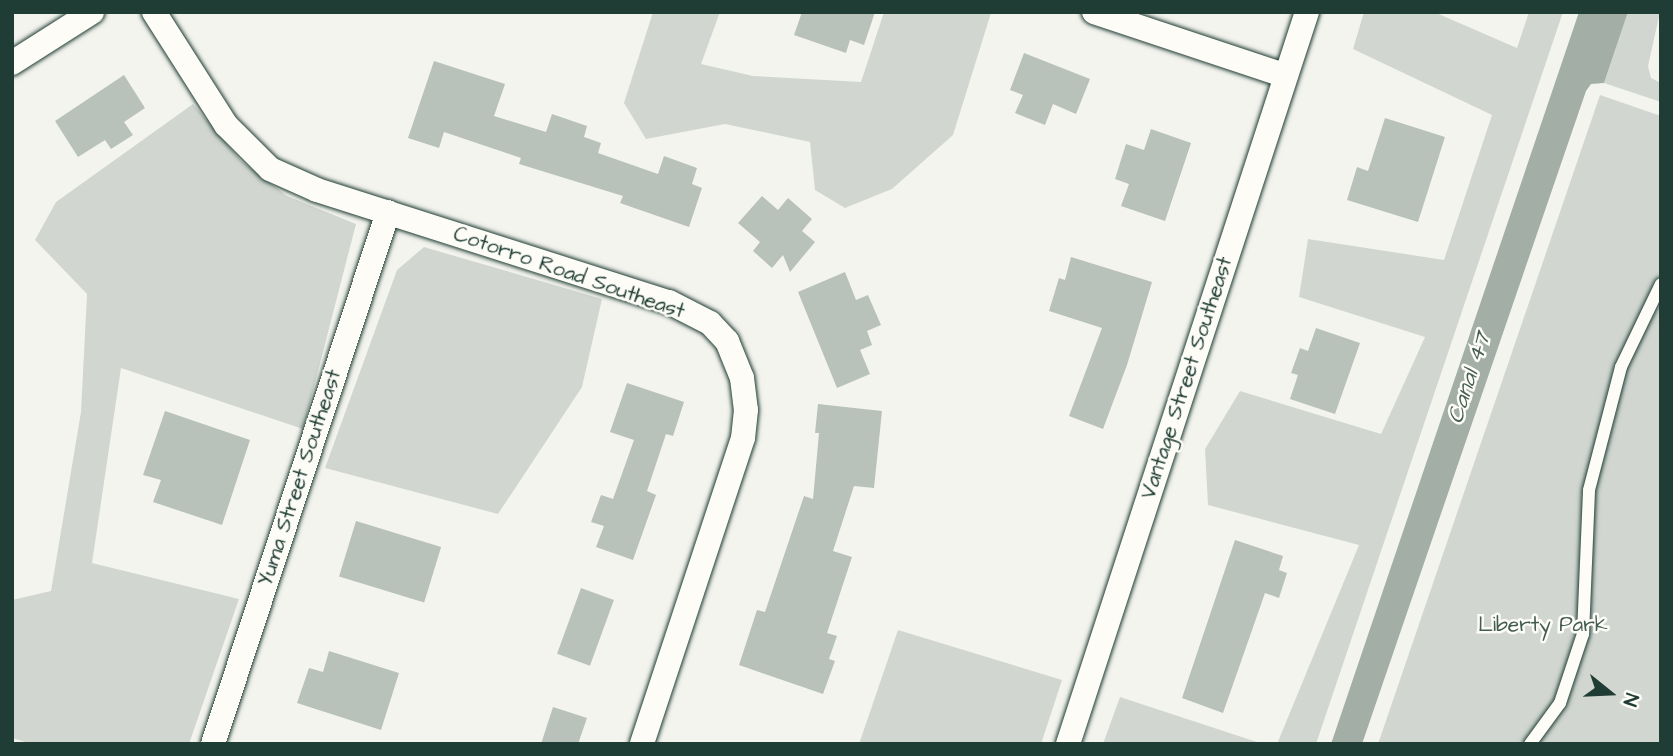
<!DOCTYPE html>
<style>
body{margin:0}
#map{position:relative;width:1673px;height:756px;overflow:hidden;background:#f4f4ef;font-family:"Architects Daughter",sans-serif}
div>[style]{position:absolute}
.green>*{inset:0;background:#d1d6d1}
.water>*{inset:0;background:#a3aea7}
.building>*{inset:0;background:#b9c1bb;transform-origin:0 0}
.roads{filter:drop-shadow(0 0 2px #1f3d34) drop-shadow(0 0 2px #1f3d34)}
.lane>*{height:12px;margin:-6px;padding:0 6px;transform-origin:6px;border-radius:6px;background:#fdfcf7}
.street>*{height:24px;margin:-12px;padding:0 12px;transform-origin:12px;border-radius:12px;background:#fdfcf7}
span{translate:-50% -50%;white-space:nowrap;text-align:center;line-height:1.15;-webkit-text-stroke:5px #fdfcf7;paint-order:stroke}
.street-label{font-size:21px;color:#1f3d34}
.park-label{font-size:21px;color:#435c53}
.water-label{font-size:23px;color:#475f56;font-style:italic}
.frame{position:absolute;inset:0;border:14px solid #1f3d34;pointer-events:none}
.north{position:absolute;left:1575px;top:658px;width:70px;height:70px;-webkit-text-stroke:5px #fdfcf7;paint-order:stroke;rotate:108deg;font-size:19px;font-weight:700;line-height:28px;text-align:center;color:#1f3d34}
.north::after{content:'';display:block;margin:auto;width:24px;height:32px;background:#1f3d34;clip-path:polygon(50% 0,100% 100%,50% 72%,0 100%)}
</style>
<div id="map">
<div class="green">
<i style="clip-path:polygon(653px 12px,720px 12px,701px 64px,753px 76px,861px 82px,884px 12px,991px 13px,953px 135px,892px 189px,845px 208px,815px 190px,810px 142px,725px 124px,646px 139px,624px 103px)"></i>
<i style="clip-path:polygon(1364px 12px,1434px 12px,1517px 48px,1529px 12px,1563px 12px,1316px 744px,1277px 744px,1359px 545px,1208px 505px,1205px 449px,1240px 391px,1381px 434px,1425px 337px,1299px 297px,1308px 239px,1444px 260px,1492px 115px,1353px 49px)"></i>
<i style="clip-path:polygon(1628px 12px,1660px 12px,1648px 66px,1651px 78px,1661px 83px,1661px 102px,1604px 83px)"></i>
<i style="clip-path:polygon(1600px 95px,1661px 116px,1661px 744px,1378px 744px)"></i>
<i style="clip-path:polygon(193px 104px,241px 161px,287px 196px,356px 224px,303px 429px,121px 368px,92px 563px,239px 599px,189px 744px,32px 744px,12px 738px,12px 600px,51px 591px,81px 412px,87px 294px,35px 240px,56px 202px)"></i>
<i style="clip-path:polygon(424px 247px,602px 299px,582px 387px,498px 514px,325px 468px,397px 270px)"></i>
<i style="clip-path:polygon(898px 630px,1062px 680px,1041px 744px,859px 744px)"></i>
<i style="clip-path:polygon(1120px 697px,1263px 744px,1103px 744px)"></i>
</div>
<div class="water">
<i style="clip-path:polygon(1579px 12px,1628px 12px,1604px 83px,1591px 84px,1586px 91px,1362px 744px,1331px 744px)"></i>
</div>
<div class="building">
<i style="clip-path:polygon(802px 12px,875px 12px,864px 45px,850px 40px,846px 53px,794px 35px)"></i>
<i style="clip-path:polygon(1024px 53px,1090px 79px,1076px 114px,1053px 104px,1045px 125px,1015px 113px,1023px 95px,1010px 90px)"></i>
<i style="clip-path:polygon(434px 61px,505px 84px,494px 116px,546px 132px,552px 114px,587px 126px,584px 137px,601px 143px,598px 153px,658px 174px,664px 156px,697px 168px,692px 184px,702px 188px,689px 227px,620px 203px,623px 196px,519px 164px,521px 158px,444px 132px,439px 148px,408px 138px)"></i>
<i style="clip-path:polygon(124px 75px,145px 108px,124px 122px,133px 135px,111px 149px,105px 140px,78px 157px,55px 121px)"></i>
<i style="clip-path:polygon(1385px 118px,1445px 137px,1418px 222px,1347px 200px,1357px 167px,1368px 171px)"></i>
<i style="clip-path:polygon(1151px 129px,1191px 143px,1165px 221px,1121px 206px,1129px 184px,1115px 179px,1126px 144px,1144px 150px)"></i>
<i style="clip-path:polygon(762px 196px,778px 210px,788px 198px,812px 219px,802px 231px,815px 242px,790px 272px,783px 255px,772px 268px,753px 251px,760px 242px,738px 223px)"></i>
<i style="clip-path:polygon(1071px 257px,1152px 282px,1127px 365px,1103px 429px,1069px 416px,1102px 328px,1049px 311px,1059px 278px,1065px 280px)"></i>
<i style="clip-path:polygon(845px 272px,856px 300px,868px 295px,881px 325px,867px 331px,872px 345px,860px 350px,870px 374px,837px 388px,798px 292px)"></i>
<i style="clip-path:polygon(1316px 328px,1360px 343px,1335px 414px,1290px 399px,1298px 375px,1291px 373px,1300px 348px,1308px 351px)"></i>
<i style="clip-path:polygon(627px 383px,684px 402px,673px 436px,666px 434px,647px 491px,656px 495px,633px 560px,596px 547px,604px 526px,591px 522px,601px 495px,613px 499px,634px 440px,610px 432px)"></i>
<i style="clip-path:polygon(818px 404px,882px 411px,874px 488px,854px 486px,833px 551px,852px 557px,827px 633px,837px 636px,829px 659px,835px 661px,823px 694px,739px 665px,757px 610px,765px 612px,804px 496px,813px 499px,819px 433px,815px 433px)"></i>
<i style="clip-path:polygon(165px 411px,250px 440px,222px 525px,153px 502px,161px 480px,143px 475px)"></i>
<i style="left:356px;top:521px;width:89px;height:58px;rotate:17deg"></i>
<i style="clip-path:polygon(1235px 540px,1283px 556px,1279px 570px,1287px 573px,1279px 598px,1265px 593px,1223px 713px,1182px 698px)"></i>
<i style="left:581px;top:588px;width:35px;height:70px;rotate:20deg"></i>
<i style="clip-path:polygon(329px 651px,399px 673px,381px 730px,297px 703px,309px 668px,323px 672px)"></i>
<i style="clip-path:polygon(553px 707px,587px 718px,578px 744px,541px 744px)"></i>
</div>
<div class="roads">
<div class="lane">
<i style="left:1530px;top:744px;width:51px;rotate:-53.8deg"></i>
<i style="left:1560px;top:703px;width:73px;rotate:-71.6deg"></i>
<i style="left:1583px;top:634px;width:144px;rotate:-87.6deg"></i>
<i style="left:1589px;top:490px;width:127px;rotate:-75.4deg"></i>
<i style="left:1621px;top:367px;width:92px;rotate:-64.3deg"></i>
</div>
<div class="street">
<i style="left:154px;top:12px;width:134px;rotate:57.5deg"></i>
<i style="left:226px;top:125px;width:62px;rotate:45deg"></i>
<i style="left:270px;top:169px;width:51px;rotate:24.1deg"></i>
<i style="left:317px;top:190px;width:369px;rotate:17.7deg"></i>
<i style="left:669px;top:302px;width:46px;rotate:27.1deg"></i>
<i style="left:710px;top:323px;width:25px;rotate:47deg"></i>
<i style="left:727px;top:341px;width:40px;rotate:68deg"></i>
<i style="left:742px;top:378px;width:32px;rotate:83deg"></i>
<i style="left:746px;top:410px;width:28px;rotate:96deg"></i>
<i style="left:743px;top:438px;width:322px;rotate:108.3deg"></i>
<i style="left:1094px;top:12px;width:202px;rotate:18.4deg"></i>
<i style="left:12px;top:63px;width:95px;rotate:-32.5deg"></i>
<i style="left:213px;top:744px;width:560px;rotate:-71.79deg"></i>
<i style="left:1068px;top:744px;width:770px;rotate:-71.92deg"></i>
</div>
</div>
<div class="street-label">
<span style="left:569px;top:273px;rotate:19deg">Cotorro Road Southeast</span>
<span style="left:1187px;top:378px;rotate:-72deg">Vantage Street Southeast</span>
<span style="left:300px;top:478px;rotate:-72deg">Yuma Street Southeast</span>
</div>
<div class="park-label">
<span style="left:1543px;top:625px">Liberty Park</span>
</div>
<div class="water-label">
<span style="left:1469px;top:378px;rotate:-72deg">Canal 47</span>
</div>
<div class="frame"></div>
<div class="north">N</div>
</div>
